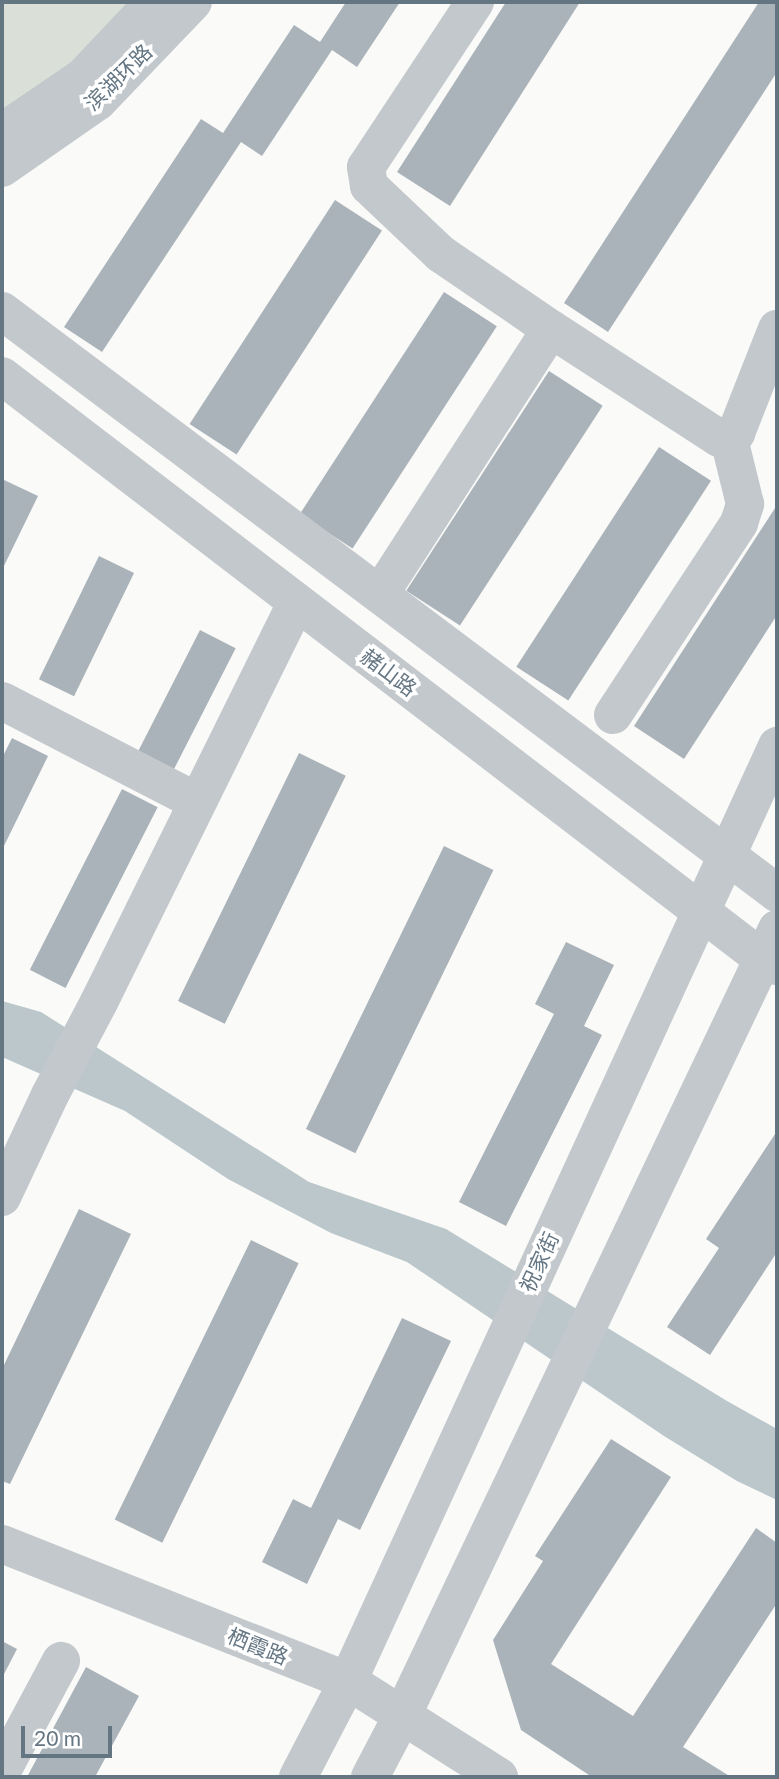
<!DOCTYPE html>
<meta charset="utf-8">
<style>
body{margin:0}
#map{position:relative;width:779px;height:1779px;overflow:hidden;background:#fafaf8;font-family:Lato,"Noto Sans SC",sans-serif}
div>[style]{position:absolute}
.green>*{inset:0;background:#dadfd7}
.water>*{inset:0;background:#bbc7cb}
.building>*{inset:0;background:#aab3b9;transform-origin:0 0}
.minor>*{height:38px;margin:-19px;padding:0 19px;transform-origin:19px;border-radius:19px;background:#c3c8cc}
span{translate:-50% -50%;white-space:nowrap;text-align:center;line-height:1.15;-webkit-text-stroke:7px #fff;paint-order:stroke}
.street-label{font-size:21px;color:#657683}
.frame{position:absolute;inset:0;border:4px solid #657683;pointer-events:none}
.scale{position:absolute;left:21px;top:1726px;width:91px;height:32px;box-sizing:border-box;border:4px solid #657683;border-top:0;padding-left:9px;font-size:21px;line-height:24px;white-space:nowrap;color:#657683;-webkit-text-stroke:5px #fff;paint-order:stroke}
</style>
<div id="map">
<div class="green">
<i style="clip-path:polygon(2px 2px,136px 2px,90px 55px,2px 113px)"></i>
</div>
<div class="water">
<i style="clip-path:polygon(2px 1001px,41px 1012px,309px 1182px,446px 1229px,727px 1401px,777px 1429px,777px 1500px,737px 1481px,664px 1436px,407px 1262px,331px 1233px,228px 1179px,125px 1111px,2px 1057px)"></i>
</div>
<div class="building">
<i style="clip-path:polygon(346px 2px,400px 2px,357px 67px,332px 50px,262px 156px,241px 142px,102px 352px,64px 327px,201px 119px,223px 133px,294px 25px,320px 42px)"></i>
<i style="clip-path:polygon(506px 2px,580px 2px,450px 206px,397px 172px)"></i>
<i style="clip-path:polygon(759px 2px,777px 2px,777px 72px,608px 332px,564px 303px)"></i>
<i style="left:335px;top:200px;width:56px;height:267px;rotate:33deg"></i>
<i style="left:444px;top:292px;width:63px;height:265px;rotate:33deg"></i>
<i style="left:549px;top:371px;width:64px;height:262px;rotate:33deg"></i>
<i style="left:659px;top:447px;width:62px;height:262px;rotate:33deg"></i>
<i style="clip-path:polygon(2px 479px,38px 496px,2px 570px)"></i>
<i style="clip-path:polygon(777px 505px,777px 615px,684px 759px,634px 726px)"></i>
<i style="left:99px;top:556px;width:39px;height:137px;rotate:26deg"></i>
<i style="left:200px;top:630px;width:40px;height:139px;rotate:27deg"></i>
<i style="clip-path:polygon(12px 738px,48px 756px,2px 850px,2px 758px)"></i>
<i style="left:299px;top:753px;width:52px;height:276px;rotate:26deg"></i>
<i style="left:122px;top:789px;width:40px;height:203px;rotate:27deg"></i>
<i style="left:444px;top:846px;width:55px;height:315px;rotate:26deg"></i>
<i style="clip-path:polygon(566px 942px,614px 965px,584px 1026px,602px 1035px,506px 1226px,459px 1202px,554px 1014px,535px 1004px)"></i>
<i style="clip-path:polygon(777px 1131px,777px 1252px,710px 1355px,667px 1327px,719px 1248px,706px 1239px)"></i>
<i style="clip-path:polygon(79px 1209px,131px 1234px,10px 1484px,2px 1481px,2px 1369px)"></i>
<i style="left:251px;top:1240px;width:53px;height:311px;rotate:26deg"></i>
<i style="clip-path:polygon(402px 1318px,451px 1341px,360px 1530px,338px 1519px,307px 1584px,262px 1562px,293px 1499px,311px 1508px)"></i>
<i style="clip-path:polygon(611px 1439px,671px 1477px,551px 1664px,633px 1716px,756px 1528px,777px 1543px,777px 1603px,683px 1747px,731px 1777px,592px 1777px,521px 1730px,493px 1640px,543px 1561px,535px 1556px)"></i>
<i style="clip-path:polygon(2px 1641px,17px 1649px,2px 1678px)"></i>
<i style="clip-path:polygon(86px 1667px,139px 1696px,95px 1777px,27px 1777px)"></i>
</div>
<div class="minor">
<i style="left:475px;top:2px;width:198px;rotate:123.4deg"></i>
<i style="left:366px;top:167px;width:19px;rotate:81deg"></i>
<i style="left:369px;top:186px;width:99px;rotate:43.4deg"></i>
<i style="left:441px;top:254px;width:133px;rotate:34.3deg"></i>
<i style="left:2px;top:132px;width:98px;rotate:-34.2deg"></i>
<i style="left:83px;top:77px;width:103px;rotate:-46.6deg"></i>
<i style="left:2px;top:168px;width:117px;rotate:-34.9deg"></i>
<i style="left:98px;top:101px;width:137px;rotate:-46.2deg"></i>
<i style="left:2px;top:311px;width:969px;rotate:36.91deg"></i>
<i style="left:2px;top:376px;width:959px;rotate:37.46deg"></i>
<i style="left:763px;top:959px;width:16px;rotate:27deg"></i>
<i style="left:380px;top:594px;width:315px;rotate:-57.2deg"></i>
<i style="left:551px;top:329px;width:200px;rotate:33deg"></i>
<i style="left:719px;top:438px;width:18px;rotate:-16deg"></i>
<i style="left:736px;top:433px;width:112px;rotate:-68.5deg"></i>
<i style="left:2px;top:701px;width:220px;rotate:27.3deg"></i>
<i style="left:613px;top:715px;width:230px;rotate:-56.7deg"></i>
<i style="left:739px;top:523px;width:20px;rotate:-72deg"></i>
<i style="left:745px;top:504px;width:71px;rotate:-103.8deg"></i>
<i style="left:2px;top:1197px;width:113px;rotate:-64.8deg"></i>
<i style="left:50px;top:1095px;width:105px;rotate:-62.2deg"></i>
<i style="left:99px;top:1002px;width:446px;rotate:-63.7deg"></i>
<i style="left:2px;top:1544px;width:372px;rotate:21.6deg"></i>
<i style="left:348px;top:1681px;width:179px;rotate:32.4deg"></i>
<i style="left:2px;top:1771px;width:125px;rotate:-61.8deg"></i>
<i style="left:298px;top:1777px;width:108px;rotate:-62.5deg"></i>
<i style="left:348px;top:1681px;width:1029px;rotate:-65.35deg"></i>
<i style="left:370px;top:1777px;width:69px;rotate:-62.3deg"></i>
<i style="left:402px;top:1716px;width:872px;rotate:-64.52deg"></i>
</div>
<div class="street-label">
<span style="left:118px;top:77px;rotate:-44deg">滨湖环路</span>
<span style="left:389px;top:672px;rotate:37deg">赭山路</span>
<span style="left:539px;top:1262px;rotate:-65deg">祝家街</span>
<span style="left:258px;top:1646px;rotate:22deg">栖霞路</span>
</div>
<div class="frame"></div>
<div class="scale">20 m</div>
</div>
